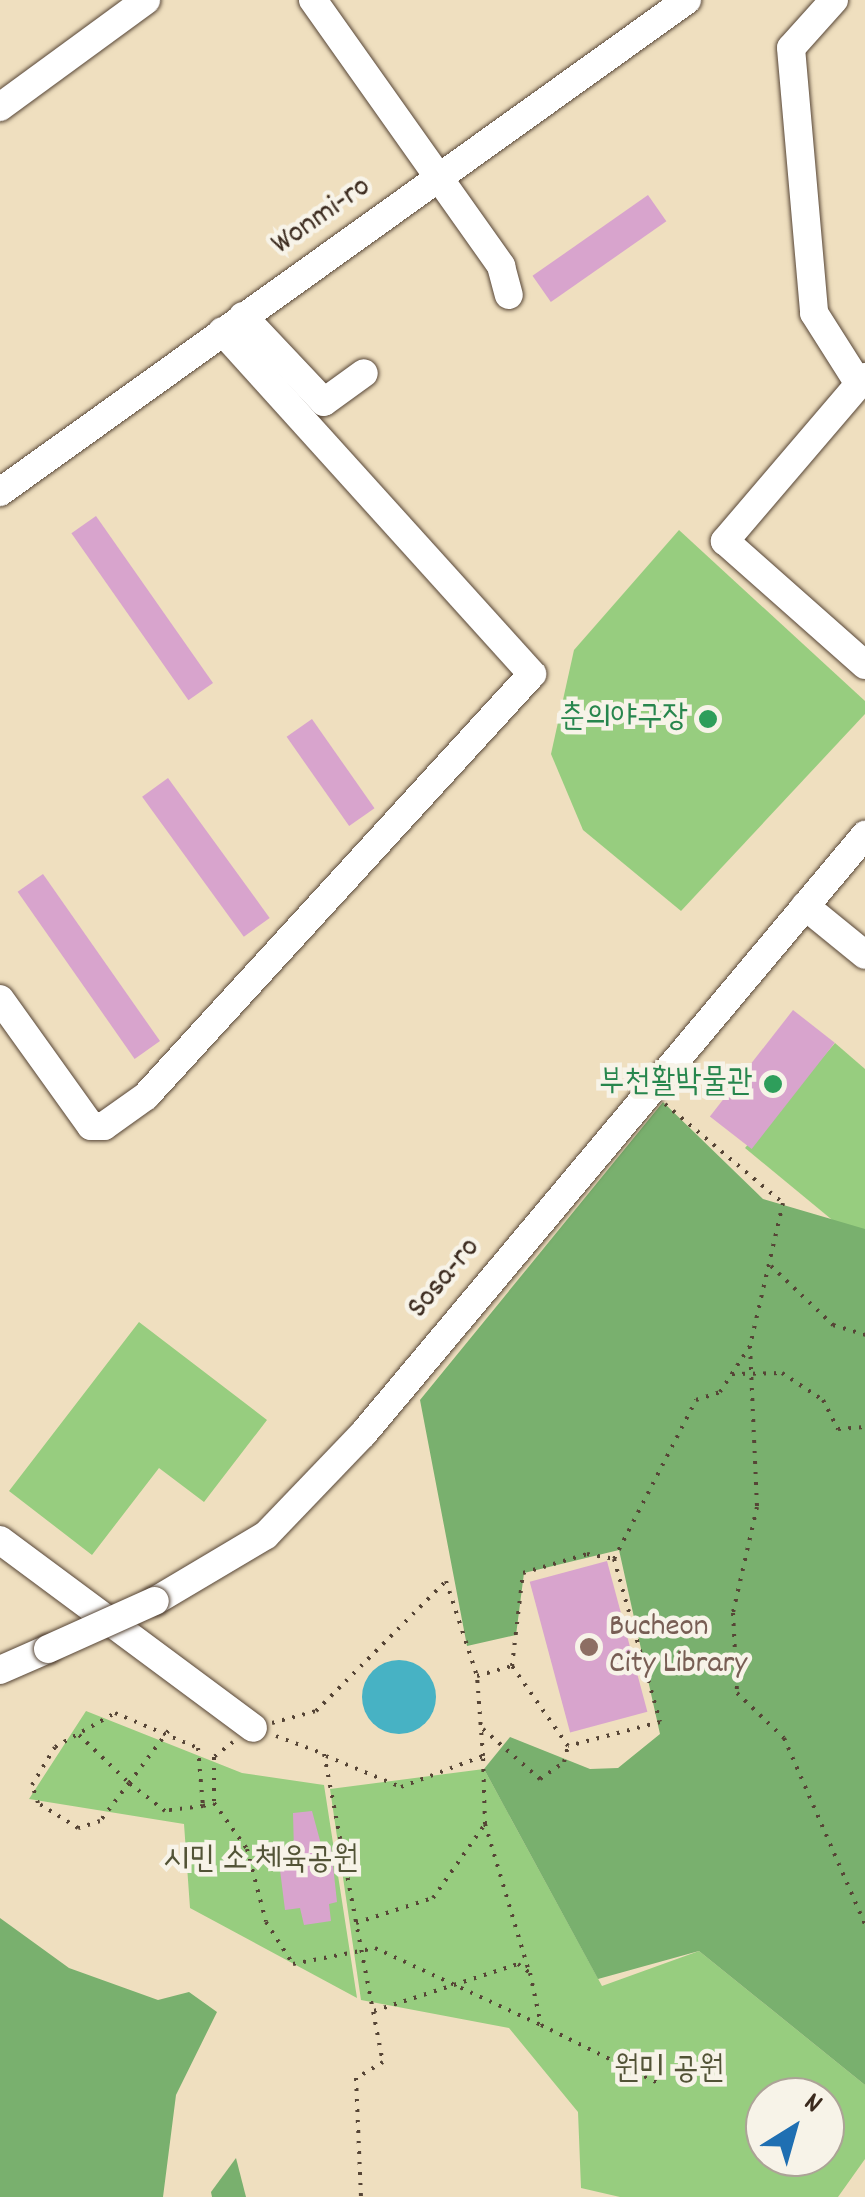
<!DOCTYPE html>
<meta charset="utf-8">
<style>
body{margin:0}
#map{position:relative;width:865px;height:2197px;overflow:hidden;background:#efdfbf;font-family:Dekko,"Poor Story",sans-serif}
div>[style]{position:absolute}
.green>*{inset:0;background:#97cd7f}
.forest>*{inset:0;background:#79b06e}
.water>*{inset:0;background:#47b2c4}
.round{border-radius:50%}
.building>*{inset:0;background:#d8a4cd;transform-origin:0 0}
.path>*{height:4px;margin-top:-2px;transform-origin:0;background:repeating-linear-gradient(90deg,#564536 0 2.5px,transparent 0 10.5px)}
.roads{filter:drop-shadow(0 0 2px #564536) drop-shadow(0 0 2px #564536)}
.minor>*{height:28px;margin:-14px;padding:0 14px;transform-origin:14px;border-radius:14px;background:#fff}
.bridges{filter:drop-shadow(0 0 2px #564536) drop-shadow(0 0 2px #564536)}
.minor-bridge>*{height:28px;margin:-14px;padding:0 14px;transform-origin:14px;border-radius:14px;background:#fff}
.dots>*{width:28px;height:28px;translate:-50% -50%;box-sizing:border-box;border:5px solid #f7f3e8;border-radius:50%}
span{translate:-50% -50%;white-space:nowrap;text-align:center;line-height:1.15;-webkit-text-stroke:9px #f7f3e8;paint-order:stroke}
.street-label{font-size:32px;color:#3b2a1e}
.leisure-label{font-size:32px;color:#27864d}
.right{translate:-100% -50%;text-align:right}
.education-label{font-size:32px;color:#785e54}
.left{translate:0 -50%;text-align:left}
.park-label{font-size:32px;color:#525336}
.north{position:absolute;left:745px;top:2077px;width:100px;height:100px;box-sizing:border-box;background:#f7f3e8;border:2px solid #aca397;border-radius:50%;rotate:37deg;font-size:28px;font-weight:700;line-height:40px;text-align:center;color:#3b2a1e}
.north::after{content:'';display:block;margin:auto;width:35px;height:45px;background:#1f6fb2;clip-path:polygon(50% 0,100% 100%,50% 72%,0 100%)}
</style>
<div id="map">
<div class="green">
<i style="clip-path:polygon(679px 530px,865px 701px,865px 714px,681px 911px,583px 830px,551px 754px,574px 650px)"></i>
<i style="clip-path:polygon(835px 1043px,865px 1069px,865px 1247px,745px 1148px)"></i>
<i style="clip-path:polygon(139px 1322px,267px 1420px,204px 1502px,159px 1468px,92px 1555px,9px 1491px)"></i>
<i style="clip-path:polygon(86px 1711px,242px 1773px,324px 1785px,357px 1998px,190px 1908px,184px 1824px,29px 1799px)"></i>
<i style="clip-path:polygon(evenodd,484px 1769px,602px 1986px,699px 1951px,865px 2085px,865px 2159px,838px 2197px,620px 2197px,581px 2188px,578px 2112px,509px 2028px,361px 2000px,330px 1789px,484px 1769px,765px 2097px,825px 2097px,825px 2157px,765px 2157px,765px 2097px)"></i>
</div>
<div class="forest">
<i style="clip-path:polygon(663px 1102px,763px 1199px,865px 1229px,865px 2085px,699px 1951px,598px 1979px,484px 1769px,510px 1737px,590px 1769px,618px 1768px,660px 1734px,619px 1550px,524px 1573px,516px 1635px,467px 1646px,420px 1400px)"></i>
<i style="clip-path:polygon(0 1918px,69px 1968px,158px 2000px,189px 1992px,217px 2012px,176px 2095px,163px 2197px,0 2197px)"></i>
<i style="clip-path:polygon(236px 2158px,246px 2197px,212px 2197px,211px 2192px)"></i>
</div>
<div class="water">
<i class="round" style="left:362px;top:1660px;width:74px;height:74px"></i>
</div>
<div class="building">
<i style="left:648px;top:195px;width:32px;height:141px;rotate:55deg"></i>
<i style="left:96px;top:516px;width:204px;height:30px;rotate:55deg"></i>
<i style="left:312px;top:719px;width:109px;height:31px;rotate:55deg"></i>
<i style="left:168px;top:778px;width:173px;height:32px;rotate:54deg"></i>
<i style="left:43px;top:874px;width:204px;height:31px;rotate:55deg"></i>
<i style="left:793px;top:1010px;width:53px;height:135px;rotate:38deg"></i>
<i style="left:607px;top:1561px;width:156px;height:80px;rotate:75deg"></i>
<i style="clip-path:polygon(312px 1811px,322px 1848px,331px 1847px,337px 1902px,329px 1904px,331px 1921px,304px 1925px,300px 1908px,285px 1910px,278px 1854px,294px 1852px,293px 1813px)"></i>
</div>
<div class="path">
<i style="left:665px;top:1104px;width:154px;rotate:40deg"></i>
<i style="left:783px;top:1203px;width:147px;rotate:103deg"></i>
<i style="left:750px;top:1346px;width:161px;rotate:87.5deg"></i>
<i style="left:757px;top:1507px;width:109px;rotate:102.8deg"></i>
<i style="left:733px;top:1613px;width:80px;rotate:87.1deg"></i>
<i style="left:737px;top:1693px;width:65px;rotate:43.8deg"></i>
<i style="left:784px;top:1738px;width:203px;rotate:66.5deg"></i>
<i style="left:771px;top:1266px;width:86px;rotate:43.6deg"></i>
<i style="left:833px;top:1325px;width:34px;rotate:17deg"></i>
<i style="left:732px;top:1374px;width:50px;rotate:-1.1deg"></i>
<i style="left:782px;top:1373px;width:49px;rotate:33.4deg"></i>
<i style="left:823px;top:1400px;width:33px;rotate:63deg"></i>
<i style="left:838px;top:1429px;width:27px;rotate:-4deg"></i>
<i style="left:614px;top:1559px;width:179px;rotate:-62.7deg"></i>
<i style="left:696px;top:1400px;width:25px;rotate:-18deg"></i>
<i style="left:720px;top:1392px;width:55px;rotate:-56.9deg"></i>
<i style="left:272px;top:1723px;width:46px;rotate:-15.3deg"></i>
<i style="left:316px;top:1711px;width:184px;rotate:-45deg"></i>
<i style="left:446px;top:1581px;width:100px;rotate:71.9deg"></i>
<i style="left:477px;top:1676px;width:36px;rotate:-16deg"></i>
<i style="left:512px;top:1666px;width:94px;rotate:-83.3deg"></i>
<i style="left:523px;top:1573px;width:67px;rotate:-16.5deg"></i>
<i style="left:587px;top:1554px;width:27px;rotate:10deg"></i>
<i style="left:614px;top:1559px;width:169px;rotate:74.2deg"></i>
<i style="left:660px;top:1722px;width:95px;rotate:165.4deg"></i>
<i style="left:568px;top:1746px;width:98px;rotate:-125deg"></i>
<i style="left:483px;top:1729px;width:76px;rotate:41.3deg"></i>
<i style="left:540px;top:1779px;width:29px;rotate:-35deg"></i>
<i style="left:564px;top:1762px;width:16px;rotate:-76deg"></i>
<i style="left:79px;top:1735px;width:69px;rotate:43.8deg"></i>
<i style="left:129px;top:1783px;width:66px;rotate:-53deg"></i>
<i style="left:276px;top:1736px;width:51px;rotate:20.6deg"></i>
<i style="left:324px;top:1754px;width:314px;rotate:79.2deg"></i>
<i style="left:383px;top:2062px;width:31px;rotate:149deg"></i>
<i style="left:356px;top:2078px;width:119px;rotate:87.6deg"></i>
<i style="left:233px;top:1742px;width:24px;rotate:142deg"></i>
<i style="left:214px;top:1757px;width:46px;rotate:90deg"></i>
<i style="left:214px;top:1803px;width:57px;rotate:54.3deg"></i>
<i style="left:247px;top:1849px;width:75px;rotate:75.4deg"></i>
<i style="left:266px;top:1922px;width:50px;rotate:57.3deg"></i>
<i style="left:293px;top:1964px;width:84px;rotate:-11deg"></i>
<i style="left:375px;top:1948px;width:183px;rotate:24.9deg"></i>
<i style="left:326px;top:1756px;width:81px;rotate:22.5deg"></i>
<i style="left:401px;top:1787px;width:88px;rotate:-20.7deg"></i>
<i style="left:483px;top:1756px;width:80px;rotate:-94.3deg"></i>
<i style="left:203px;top:1806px;width:38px;rotate:173deg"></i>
<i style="left:165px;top:1811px;width:46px;rotate:-142.1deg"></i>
<i style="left:129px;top:1783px;width:48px;rotate:127.3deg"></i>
<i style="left:100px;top:1821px;width:23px;rotate:162deg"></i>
<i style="left:78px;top:1828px;width:47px;rotate:-148deg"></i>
<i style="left:38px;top:1803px;width:19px;rotate:-108deg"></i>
<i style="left:32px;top:1785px;width:44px;rotate:-58.8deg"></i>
<i style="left:55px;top:1747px;width:69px;rotate:-29.5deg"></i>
<i style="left:115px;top:1713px;width:90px;rotate:22.9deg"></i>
<i style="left:198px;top:1748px;width:58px;rotate:85.1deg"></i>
<i style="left:203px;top:1806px;width:11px;rotate:-15deg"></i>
<i style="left:485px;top:1824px;width:154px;rotate:73.4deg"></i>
<i style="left:356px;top:1923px;width:81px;rotate:-18deg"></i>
<i style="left:433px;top:1898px;width:90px;rotate:-54.9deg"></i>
<i style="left:485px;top:1824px;width:68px;rotate:-91.7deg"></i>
<i style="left:374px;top:2011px;width:151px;rotate:-18.1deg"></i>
<i style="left:518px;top:1964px;width:15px;rotate:37deg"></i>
<i style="left:530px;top:1973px;width:53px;rotate:78.1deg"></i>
<i style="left:541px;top:2025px;width:135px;rotate:26.4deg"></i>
</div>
<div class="roads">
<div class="minor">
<i style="left:313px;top:0;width:326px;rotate:54.7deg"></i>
<i style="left:501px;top:266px;width:30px;rotate:75deg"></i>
<i style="left:834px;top:0;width:64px;rotate:131.9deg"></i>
<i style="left:791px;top:48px;width:266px;rotate:85deg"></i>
<i style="left:814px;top:313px;width:84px;rotate:57.6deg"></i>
<i style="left:0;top:107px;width:181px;rotate:-36.2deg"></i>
<i style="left:243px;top:316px;width:118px;rotate:46.7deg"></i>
<i style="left:324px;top:402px;width:49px;rotate:-35.9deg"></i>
<i style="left:865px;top:377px;width:216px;rotate:130.5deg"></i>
<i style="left:725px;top:541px;width:187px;rotate:41.5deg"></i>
<i style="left:0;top:492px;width:845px;rotate:-35.61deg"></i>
<i style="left:805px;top:906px;width:77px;rotate:39.2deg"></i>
<i style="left:0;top:999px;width:156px;rotate:54.4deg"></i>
<i style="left:91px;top:1126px;width:13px"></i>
<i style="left:104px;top:1126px;width:52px;rotate:-35.5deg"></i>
<i style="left:146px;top:1096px;width:572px;rotate:-47.55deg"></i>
<i style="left:532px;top:674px;width:462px;rotate:-132.1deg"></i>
<i style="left:0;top:1540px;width:315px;rotate:36.6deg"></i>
<i style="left:155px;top:1601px;width:129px;rotate:-30.7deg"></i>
<i style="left:266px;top:1535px;width:140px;rotate:-46.2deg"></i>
<i style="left:363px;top:1434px;width:782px;rotate:-50.03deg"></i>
<i style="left:0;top:1670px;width:52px;rotate:-23.6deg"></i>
</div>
</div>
<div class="bridges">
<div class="minor-bridge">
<i style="left:48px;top:1649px;width:117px;rotate:-24.2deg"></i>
</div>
</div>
<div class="dots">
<i style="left:708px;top:719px;background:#2e9e5b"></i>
<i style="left:773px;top:1084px;background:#2e9e5b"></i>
<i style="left:589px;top:1647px;background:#8d6e63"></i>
</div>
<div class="street-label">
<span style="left:322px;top:217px;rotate:-35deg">Wonmi-ro</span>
<span style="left:445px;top:1279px;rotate:-50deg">Sosa-ro</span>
</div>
<div class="leisure-label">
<span class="right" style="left:688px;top:719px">춘의야구장</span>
<span class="right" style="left:753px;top:1084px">부천활박물관</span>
</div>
<div class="education-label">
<span class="left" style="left:609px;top:1647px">Bucheon<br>City Library</span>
</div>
<div class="park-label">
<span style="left:261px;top:1861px">시민 소 체육공원</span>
<span style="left:669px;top:2071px">원미 공원</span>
</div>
<div class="north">N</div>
</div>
